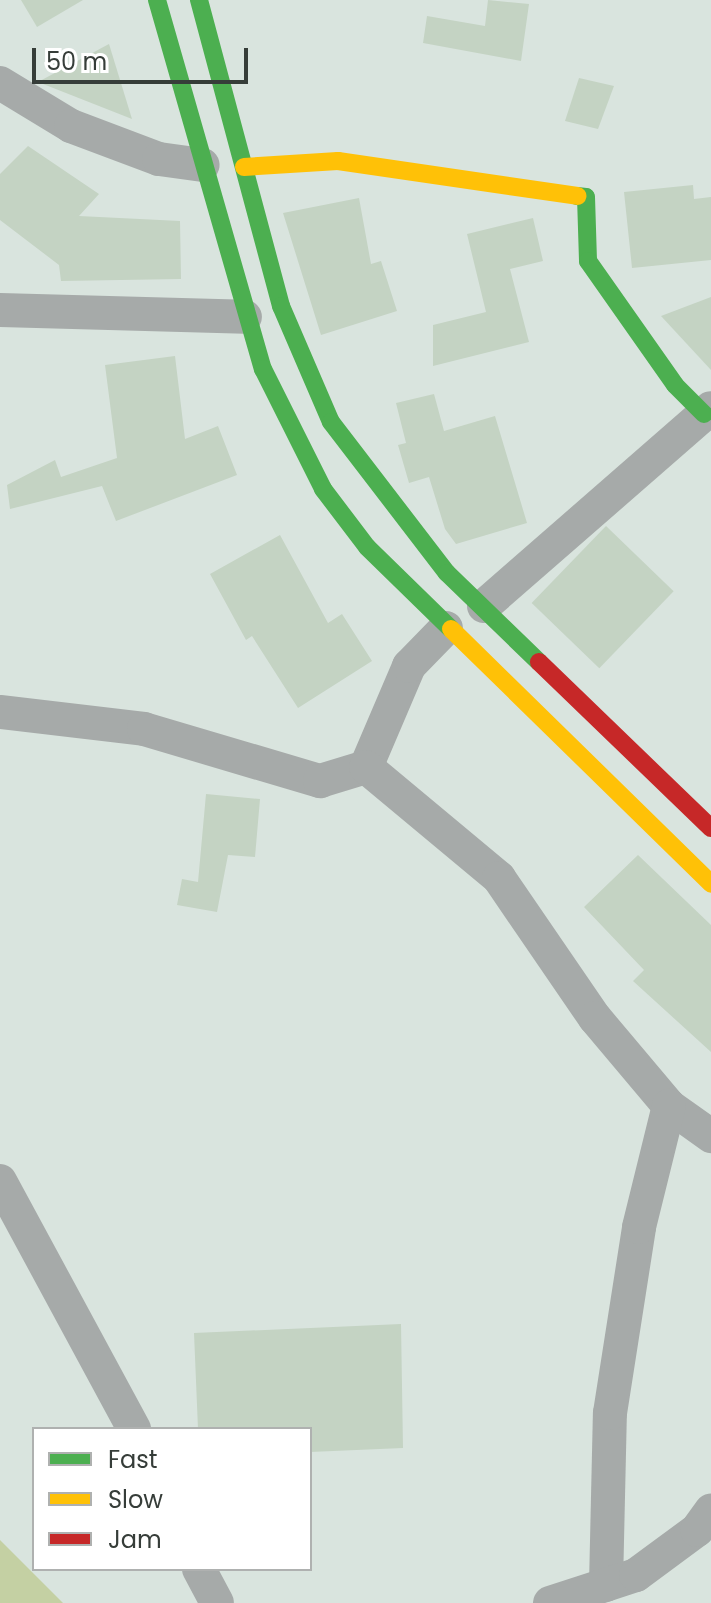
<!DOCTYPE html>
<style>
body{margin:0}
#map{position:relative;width:711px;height:1603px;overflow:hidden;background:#d9e4de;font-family:Poppins,sans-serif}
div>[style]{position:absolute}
.green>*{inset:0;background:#c4d0a3}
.building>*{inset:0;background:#c4d3c3;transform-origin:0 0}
.street>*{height:34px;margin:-17px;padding:0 17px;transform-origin:17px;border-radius:17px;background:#a6aaa9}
.fast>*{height:18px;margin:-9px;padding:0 9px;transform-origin:9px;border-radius:9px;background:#4caf50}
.slow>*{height:18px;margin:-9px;padding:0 9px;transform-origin:9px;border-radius:9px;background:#ffc107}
.jam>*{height:18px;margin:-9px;padding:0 9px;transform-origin:9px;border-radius:9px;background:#c62828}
span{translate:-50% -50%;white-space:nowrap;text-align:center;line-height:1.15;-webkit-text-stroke:6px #fff;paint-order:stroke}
.legend{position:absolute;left:32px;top:1427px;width:280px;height:144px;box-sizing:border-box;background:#fff;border:2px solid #afb1b0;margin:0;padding:10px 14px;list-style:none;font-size:24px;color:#363d39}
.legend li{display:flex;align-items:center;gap:16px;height:40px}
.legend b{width:40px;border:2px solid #afb1b0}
.scale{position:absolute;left:32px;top:48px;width:216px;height:36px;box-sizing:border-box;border:4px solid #363d39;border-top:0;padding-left:10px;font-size:24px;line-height:28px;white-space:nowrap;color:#363d39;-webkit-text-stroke:6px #fff;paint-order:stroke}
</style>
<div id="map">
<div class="green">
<i style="clip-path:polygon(0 1540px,63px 1603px,0 1603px)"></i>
</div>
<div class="building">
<i style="clip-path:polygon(21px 0,83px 0,37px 27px)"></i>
<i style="clip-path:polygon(488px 0,529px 4px,521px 61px,423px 43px,427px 16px,485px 26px)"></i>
<i style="clip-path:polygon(109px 44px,132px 119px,38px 82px)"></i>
<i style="clip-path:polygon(579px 78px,614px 86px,598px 129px,565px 121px)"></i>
<i style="clip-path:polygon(28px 146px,99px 194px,79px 216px,180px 221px,181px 279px,61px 281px,59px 265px,0 220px,0 174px)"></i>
<i style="clip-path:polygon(693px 185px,694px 199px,711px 197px,711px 260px,632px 268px,624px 192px)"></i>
<i style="clip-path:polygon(359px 198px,371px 264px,381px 261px,397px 311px,321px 335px,283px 213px)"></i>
<i style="clip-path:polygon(533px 218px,543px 261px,510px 269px,529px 342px,433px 366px,433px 325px,486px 312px,467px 234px)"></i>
<i style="clip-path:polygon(711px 297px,711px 370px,661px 316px)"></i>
<i style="clip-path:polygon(175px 356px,185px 439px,218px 426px,237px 475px,116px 521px,102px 486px,10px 509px,7px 485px,55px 460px,61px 477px,117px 458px,105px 365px)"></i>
<i style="clip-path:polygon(434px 394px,444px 431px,495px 416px,527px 523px,456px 544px,445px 529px,429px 477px,409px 483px,398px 445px,406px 443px,396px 403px)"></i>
<i style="left:606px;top:526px;width:94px;height:107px;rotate:44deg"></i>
<i style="clip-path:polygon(280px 535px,328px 623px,342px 614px,372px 661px,298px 708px,252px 636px,246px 640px,210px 574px)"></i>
<i style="clip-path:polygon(206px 794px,260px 799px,255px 857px,228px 855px,217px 912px,177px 905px,182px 879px,198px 882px)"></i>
<i style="clip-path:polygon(638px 855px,711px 925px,711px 1052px,633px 981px,644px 970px,584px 907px)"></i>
<i style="clip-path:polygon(401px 1324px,403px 1448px,310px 1452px,310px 1429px,198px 1429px,194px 1333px)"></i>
</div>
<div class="street">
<i style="left:0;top:83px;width:83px;rotate:31.2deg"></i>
<i style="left:71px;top:126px;width:94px;rotate:20.6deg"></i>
<i style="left:159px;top:159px;width:44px;rotate:7.8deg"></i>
<i style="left:0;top:310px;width:245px;rotate:1.6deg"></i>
<i style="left:484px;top:606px;width:301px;rotate:-41.1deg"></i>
<i style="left:0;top:712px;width:145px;rotate:6.7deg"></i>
<i style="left:144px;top:729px;width:184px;rotate:16.5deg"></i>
<i style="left:320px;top:781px;width:48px;rotate:-16.9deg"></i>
<i style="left:366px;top:767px;width:110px;rotate:-66.9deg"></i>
<i style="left:409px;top:666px;width:53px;rotate:-45.8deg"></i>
<i style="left:366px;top:767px;width:173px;rotate:39.8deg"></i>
<i style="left:499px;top:878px;width:170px;rotate:55.6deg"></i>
<i style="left:595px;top:1018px;width:115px;rotate:49.9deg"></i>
<i style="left:669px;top:1106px;width:52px;rotate:35.5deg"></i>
<i style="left:0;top:1181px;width:282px;rotate:61.6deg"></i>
<i style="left:199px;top:1569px;width:38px;rotate:62deg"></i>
<i style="left:606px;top:1585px;width:172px;rotate:-88.7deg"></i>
<i style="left:610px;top:1413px;width:188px;rotate:-81.1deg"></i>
<i style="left:639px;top:1227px;width:125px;rotate:-76.1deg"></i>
<i style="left:550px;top:1603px;width:90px;rotate:-18deg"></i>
<i style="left:636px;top:1575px;width:76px;rotate:-36.4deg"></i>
<i style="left:697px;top:1530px;width:24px;rotate:-54deg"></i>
</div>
<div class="fast">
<i style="left:157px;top:0;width:384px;rotate:74deg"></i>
<i style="left:263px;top:369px;width:134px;rotate:63.4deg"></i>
<i style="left:323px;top:489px;width:73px;rotate:52.8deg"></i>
<i style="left:367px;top:547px;width:117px;rotate:44.3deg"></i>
<i style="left:199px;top:0;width:317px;rotate:75deg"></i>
<i style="left:281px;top:306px;width:126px;rotate:66.7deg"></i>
<i style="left:331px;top:422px;width:190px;rotate:52.5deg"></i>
<i style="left:447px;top:573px;width:128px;rotate:44.1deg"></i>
<i style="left:577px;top:196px;width:9px;rotate:6deg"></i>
<i style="left:586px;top:197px;width:64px;rotate:88.2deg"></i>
<i style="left:588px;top:261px;width:151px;rotate:54.9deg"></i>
<i style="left:675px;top:385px;width:41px;rotate:45deg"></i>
</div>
<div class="slow">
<i style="left:244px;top:167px;width:94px;rotate:-3.7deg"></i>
<i style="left:338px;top:161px;width:242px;rotate:8.3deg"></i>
<i style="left:451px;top:629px;width:364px;rotate:44.4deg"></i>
</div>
<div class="jam">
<i style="left:539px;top:662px;width:239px;rotate:44deg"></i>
</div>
<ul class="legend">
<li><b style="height:10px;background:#4caf50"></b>Fast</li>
<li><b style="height:10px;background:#ffc107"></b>Slow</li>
<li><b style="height:10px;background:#c62828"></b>Jam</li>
</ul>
<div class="scale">50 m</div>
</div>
